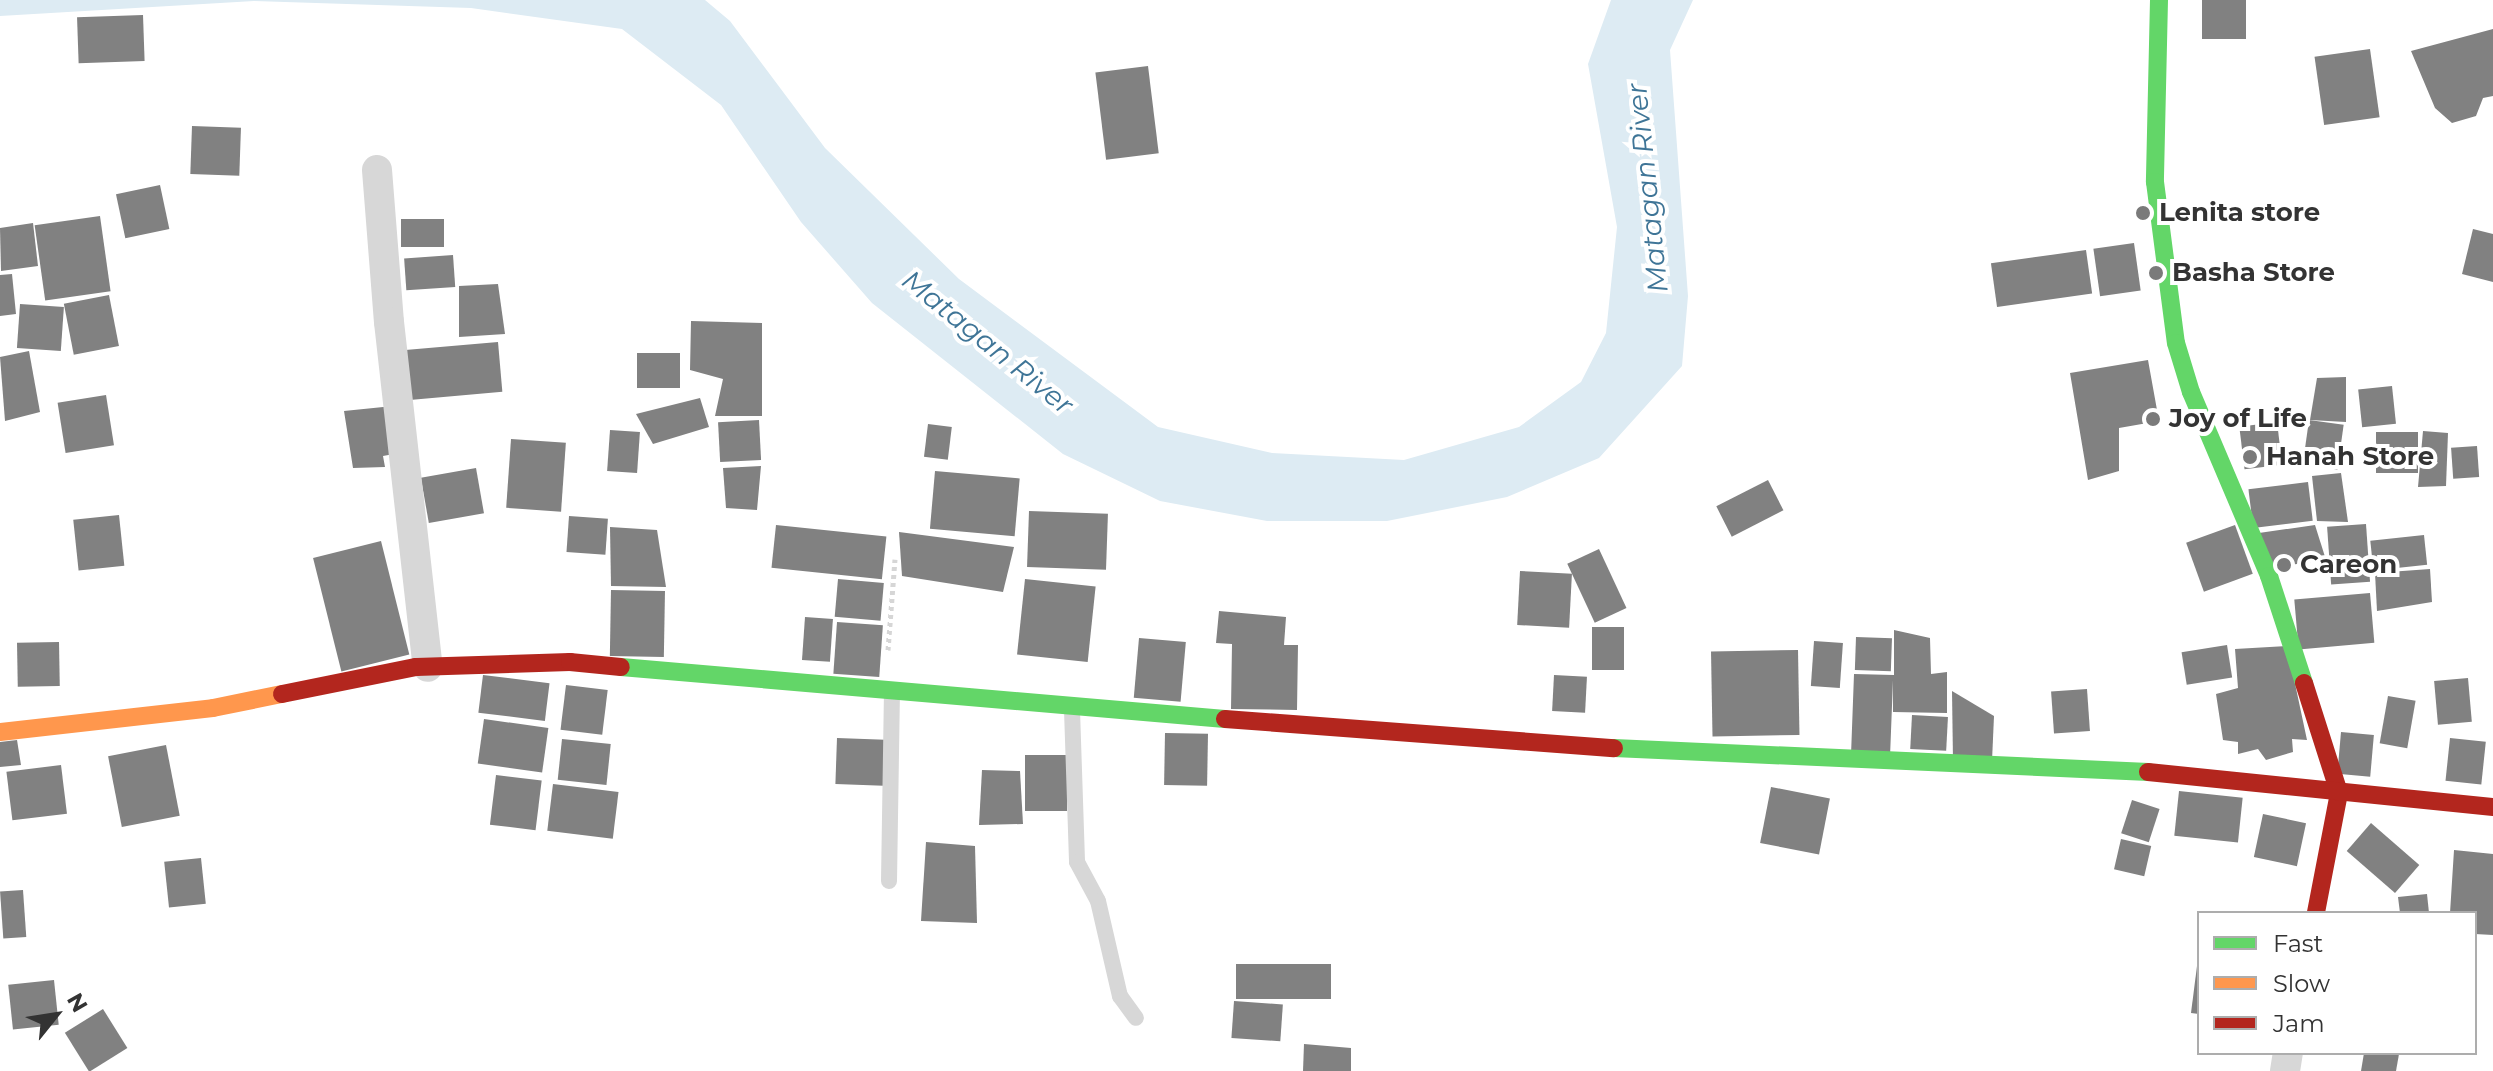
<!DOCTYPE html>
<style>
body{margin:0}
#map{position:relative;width:2493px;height:1071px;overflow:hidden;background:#fff;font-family:Montserrat,sans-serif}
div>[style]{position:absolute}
.water>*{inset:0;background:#ddebf3}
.building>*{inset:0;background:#818181;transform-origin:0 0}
.path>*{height:5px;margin-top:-2.5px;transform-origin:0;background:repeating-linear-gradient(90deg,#d6d6d6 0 4px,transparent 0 8px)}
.lane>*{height:16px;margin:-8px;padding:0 8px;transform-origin:8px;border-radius:8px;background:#d7d7d7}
.street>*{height:30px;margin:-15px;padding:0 15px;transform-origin:15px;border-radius:15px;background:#d7d7d7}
.fast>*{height:18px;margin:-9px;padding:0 9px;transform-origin:9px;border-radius:9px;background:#63d668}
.slow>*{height:18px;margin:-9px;padding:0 9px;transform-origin:9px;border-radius:9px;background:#ff974d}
.jam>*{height:18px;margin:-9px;padding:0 9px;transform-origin:9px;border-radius:9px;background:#b3261e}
.dots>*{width:22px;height:22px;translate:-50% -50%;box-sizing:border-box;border:4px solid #fff;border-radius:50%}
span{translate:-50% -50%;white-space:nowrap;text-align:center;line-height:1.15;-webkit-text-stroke:8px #fff;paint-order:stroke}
.poi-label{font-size:26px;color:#333;font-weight:700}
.left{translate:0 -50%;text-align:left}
.water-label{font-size:28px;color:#3f7597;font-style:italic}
.legend{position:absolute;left:2197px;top:911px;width:280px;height:144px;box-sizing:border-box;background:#fff;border:2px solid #adadad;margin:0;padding:10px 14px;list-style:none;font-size:24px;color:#333}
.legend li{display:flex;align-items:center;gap:16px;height:40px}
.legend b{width:40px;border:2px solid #adadad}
.north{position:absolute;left:16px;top:975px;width:80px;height:80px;-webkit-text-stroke:6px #fff;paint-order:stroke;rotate:60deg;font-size:22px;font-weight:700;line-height:32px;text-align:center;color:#333}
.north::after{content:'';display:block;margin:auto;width:28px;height:36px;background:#333;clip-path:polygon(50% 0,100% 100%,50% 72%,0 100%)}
</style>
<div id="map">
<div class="water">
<i style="clip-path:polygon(0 0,705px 0,730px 21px,825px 148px,959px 279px,1158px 427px,1272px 453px,1404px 460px,1519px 427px,1581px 382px,1606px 333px,1617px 227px,1588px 64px,1611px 0,1693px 0,1670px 50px,1688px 296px,1682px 366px,1599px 458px,1507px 497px,1387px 521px,1267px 521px,1160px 501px,1063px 454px,872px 303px,801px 222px,721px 105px,622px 29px,471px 8px,254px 1px,0 16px)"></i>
</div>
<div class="building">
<i style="left:2202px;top:0;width:44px;height:39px"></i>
<i style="left:143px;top:15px;width:46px;height:66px;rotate:88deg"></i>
<i style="clip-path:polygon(2493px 29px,2493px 96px,2483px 98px,2476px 116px,2452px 123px,2435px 108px,2411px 51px)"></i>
<i style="left:2370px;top:49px;width:69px;height:56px;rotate:82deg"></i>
<i style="left:1148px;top:66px;width:88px;height:53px;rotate:83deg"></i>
<i style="left:192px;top:126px;width:49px;height:48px;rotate:2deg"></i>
<i style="left:160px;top:185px;width:45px;height:45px;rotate:78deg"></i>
<i style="left:100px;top:216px;width:76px;height:66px;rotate:82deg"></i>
<i style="left:401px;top:219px;width:43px;height:28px"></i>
<i style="clip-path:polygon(33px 223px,38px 266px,1px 271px,0 228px)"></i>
<i style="clip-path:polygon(2473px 229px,2493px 234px,2493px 282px,2462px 274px)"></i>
<i style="left:2134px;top:243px;width:48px;height:41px;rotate:82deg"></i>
<i style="left:2086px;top:250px;width:44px;height:96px;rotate:82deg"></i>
<i style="left:453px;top:255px;width:32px;height:49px;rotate:86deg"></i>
<i style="clip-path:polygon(12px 274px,16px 314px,0 316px,0 275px)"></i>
<i style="clip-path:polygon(498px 284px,505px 334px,459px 337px,459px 286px)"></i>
<i style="left:109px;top:295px;width:52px;height:46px;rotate:79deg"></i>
<i style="left:20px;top:304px;width:44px;height:44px;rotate:4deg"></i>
<i style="clip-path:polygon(691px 321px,762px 323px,762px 416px,715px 416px,723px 379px,690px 370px)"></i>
<i style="left:498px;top:342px;width:50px;height:93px;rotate:85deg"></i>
<i style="clip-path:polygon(29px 351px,40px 412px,5px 421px,0 357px)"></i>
<i style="left:637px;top:353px;width:43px;height:35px"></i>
<i style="clip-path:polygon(2148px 360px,2159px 421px,2119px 428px,2119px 471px,2088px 480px,2070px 373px)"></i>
<i style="clip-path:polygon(2346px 377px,2346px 422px,2310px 420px,2317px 378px)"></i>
<i style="left:2392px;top:386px;width:38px;height:34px;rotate:84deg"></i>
<i style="left:106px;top:395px;width:51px;height:49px;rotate:81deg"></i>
<i style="clip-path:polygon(700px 398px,709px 427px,653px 444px,636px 414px)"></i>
<i style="clip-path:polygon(393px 406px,399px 453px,383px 456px,385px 467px,353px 468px,344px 411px)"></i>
<i style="left:759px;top:420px;width:40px;height:41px;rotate:87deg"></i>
<i style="left:2309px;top:420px;width:35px;height:45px;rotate:8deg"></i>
<i style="left:2277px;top:422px;width:43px;height:38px;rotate:83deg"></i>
<i style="left:928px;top:424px;width:24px;height:33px;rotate:7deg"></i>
<i style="left:610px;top:430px;width:30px;height:41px;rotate:4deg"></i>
<i style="clip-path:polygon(2423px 431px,2448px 433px,2446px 486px,2418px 487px)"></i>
<i style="left:2376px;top:432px;width:42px;height:41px"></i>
<i style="left:511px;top:439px;width:55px;height:69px;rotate:4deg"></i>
<i style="left:2477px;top:446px;width:31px;height:26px;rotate:86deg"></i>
<i style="clip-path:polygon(761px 466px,757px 510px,726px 508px,723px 468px)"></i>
<i style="left:476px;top:468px;width:46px;height:56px;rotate:80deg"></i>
<i style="left:935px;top:471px;width:85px;height:58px;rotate:5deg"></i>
<i style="clip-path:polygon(2341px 473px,2348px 522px,2317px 521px,2312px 476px)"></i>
<i style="left:1768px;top:480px;width:34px;height:58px;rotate:63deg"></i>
<i style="left:2308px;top:482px;width:39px;height:60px;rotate:83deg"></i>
<i style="left:1029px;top:511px;width:79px;height:56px;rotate:2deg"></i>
<i style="left:119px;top:515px;width:51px;height:46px;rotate:84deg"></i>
<i style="left:569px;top:516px;width:39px;height:36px;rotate:4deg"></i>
<i style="left:2366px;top:524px;width:58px;height:39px;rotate:86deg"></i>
<i style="left:776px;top:525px;width:111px;height:43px;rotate:6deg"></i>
<i style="left:2235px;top:525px;width:52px;height:52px;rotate:70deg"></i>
<i style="clip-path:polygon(2315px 525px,2326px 560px,2269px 568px,2259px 533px)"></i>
<i style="clip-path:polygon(610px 527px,657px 530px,666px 587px,611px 586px)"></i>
<i style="clip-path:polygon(899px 532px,1014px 547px,1003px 592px,902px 576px)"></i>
<i style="left:2424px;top:535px;width:30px;height:54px;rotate:84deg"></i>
<i style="left:381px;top:541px;width:117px;height:70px;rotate:76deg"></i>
<i style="left:1599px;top:549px;width:65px;height:35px;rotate:65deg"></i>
<i style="clip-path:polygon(2430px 569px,2432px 602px,2377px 611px,2375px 573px)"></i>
<i style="left:1520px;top:571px;width:52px;height:54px;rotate:3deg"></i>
<i style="left:838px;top:579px;width:46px;height:38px;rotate:5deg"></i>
<i style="left:1025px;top:579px;width:71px;height:76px;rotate:6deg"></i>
<i style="left:611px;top:590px;width:54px;height:66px;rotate:1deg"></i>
<i style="left:2370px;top:593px;width:50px;height:76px;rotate:85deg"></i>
<i style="clip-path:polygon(1219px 611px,1286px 617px,1284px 645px,1298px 645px,1297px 710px,1231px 709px,1232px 644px,1216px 643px)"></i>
<i style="left:805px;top:617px;width:28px;height:43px;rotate:4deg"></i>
<i style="left:837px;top:622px;width:46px;height:52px;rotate:4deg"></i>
<i style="left:1592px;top:627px;width:32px;height:43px"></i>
<i style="clip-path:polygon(1894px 630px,1930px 638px,1931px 674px,1947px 672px,1947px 713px,1893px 712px,1893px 680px,1890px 757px,1851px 755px,1854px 674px,1894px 675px)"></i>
<i style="left:1856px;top:637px;width:36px;height:33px;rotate:2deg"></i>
<i style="left:1139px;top:638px;width:47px;height:60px;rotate:5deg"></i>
<i style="left:1814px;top:641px;width:29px;height:45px;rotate:4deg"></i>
<i style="left:59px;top:642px;width:44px;height:42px;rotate:89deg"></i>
<i style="left:2227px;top:645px;width:33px;height:46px;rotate:81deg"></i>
<i style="clip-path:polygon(2287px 646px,2307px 740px,2292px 739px,2293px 752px,2266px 760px,2258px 749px,2238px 754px,2238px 742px,2223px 740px,2216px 694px,2238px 688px,2235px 649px)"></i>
<i style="left:1798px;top:650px;width:85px;height:87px;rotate:89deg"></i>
<i style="left:483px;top:675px;width:67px;height:38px;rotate:7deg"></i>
<i style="left:1554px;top:675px;width:33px;height:36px;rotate:3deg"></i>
<i style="left:2468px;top:678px;width:44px;height:34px;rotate:85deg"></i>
<i style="left:566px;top:685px;width:42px;height:45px;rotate:7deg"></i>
<i style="left:2087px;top:689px;width:42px;height:36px;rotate:86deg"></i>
<i style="clip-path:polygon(1952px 691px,1994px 716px,1992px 761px,1953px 761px)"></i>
<i style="left:2388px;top:696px;width:28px;height:48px;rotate:10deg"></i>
<i style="left:1912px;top:715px;width:36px;height:34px;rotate:3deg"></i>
<i style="left:484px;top:719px;width:65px;height:45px;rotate:8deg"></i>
<i style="left:2341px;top:732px;width:33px;height:42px;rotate:5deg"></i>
<i style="left:1165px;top:733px;width:43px;height:52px;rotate:1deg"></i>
<i style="left:837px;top:738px;width:48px;height:46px;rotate:2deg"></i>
<i style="left:2450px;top:738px;width:36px;height:43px;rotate:6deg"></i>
<i style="left:562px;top:739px;width:49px;height:41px;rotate:6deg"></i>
<i style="clip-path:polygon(17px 740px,21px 765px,0 767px,0 742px)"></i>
<i style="left:166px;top:745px;width:72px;height:59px;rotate:79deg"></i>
<i style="left:1025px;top:755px;width:42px;height:56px"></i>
<i style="left:61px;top:765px;width:49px;height:55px;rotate:83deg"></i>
<i style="clip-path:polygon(982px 770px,1020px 771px,1023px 824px,979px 825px)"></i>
<i style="left:496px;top:775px;width:46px;height:50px;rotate:7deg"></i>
<i style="left:553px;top:784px;width:66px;height:47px;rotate:7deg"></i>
<i style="left:1771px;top:787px;width:60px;height:57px;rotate:11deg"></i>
<i style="left:2179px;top:791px;width:64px;height:45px;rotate:6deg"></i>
<i style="left:2132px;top:800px;width:29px;height:35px;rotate:18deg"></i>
<i style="left:2263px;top:814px;width:44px;height:44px;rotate:12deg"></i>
<i style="left:2371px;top:823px;width:64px;height:37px;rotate:41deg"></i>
<i style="left:2121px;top:839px;width:31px;height:31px;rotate:13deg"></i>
<i style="clip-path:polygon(926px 842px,975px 846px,977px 923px,921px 921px)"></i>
<i style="clip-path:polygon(2454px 850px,2493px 854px,2493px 935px,2475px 934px,2475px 913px,2450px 913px)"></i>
<i style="left:201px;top:858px;width:46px;height:37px;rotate:84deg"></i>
<i style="left:23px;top:890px;width:47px;height:23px;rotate:86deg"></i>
<i style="clip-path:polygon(2427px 894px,2429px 913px,2400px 913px,2398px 897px)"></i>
<i style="left:1236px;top:964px;width:95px;height:35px"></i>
<i style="clip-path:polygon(2197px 966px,2199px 966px,2199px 1014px,2191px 1013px)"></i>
<i style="left:54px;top:980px;width:45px;height:46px;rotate:84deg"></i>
<i style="left:1234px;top:1001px;width:49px;height:37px;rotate:4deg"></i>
<i style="left:103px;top:1009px;width:46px;height:45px;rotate:58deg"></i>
<i style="clip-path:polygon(1304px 1044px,1351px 1048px,1351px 1071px,1303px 1071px)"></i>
<i style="clip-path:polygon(2364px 1053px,2399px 1054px,2396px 1071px,2361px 1071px)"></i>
</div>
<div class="path">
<i style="left:888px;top:650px;width:91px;rotate:-85.6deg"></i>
</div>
<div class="lane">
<i style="left:1072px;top:710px;width:152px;rotate:88.1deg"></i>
<i style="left:1077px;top:862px;width:44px;rotate:61.7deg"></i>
<i style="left:1098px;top:901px;width:98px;rotate:77deg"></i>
<i style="left:1120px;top:996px;width:27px;rotate:54deg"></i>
<i style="left:889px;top:881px;width:189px;rotate:-89.1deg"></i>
</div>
<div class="street">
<i style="left:377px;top:170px;width:152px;rotate:85.5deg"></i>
<i style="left:389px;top:322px;width:347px;rotate:83.6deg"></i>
<i style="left:2285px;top:1071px;width:18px;rotate:-81deg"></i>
</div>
<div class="fast">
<i style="left:2159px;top:0;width:182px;rotate:91.3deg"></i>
<i style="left:2155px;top:182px;width:162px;rotate:82.6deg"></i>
<i style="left:2176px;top:343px;width:51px;rotate:73deg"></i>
<i style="left:2191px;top:392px;width:200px;rotate:67deg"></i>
<i style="left:2269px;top:576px;width:113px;rotate:71.9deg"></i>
<i style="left:621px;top:667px;width:606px;rotate:4.92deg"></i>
<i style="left:1614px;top:748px;width:535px;rotate:2.57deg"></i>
</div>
<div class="slow">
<i style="left:0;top:732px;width:214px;rotate:-6.4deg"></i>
<i style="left:213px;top:708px;width:70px;rotate:-11.5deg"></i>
</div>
<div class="jam">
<i style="left:2304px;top:683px;width:115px;rotate:72.3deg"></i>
<i style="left:2339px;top:793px;width:122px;rotate:100.9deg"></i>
<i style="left:282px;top:694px;width:137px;rotate:-11.4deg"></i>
<i style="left:416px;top:667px;width:154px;rotate:-1.9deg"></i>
<i style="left:570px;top:662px;width:51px;rotate:5.6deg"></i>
<i style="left:1225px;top:719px;width:390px;rotate:4.3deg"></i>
<i style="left:2148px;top:772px;width:347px;rotate:5.8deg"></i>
</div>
<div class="dots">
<i style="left:2143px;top:213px;background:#7a7a7a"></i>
<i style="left:2156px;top:273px;background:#7a7a7a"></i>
<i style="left:2153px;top:419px;background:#7a7a7a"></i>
<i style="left:2250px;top:457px;background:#7a7a7a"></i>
<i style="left:2284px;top:565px;background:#7a7a7a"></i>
</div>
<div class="poi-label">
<span class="left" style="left:2159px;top:213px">Lenita store</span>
<span class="left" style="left:2172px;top:273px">Basha Store</span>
<span class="left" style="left:2169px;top:419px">Joy of Life</span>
<span class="left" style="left:2266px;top:457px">Hanah Store</span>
<span class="left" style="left:2300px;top:565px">Careon</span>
</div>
<div class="water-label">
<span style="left:1647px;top:188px;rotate:-96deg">Matagan River</span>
<span style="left:988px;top:342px;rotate:39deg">Matagan River</span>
</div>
<ul class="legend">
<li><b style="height:10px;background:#63d668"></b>Fast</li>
<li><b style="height:10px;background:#ff974d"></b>Slow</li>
<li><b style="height:10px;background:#b3261e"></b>Jam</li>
</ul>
<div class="north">N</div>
</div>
